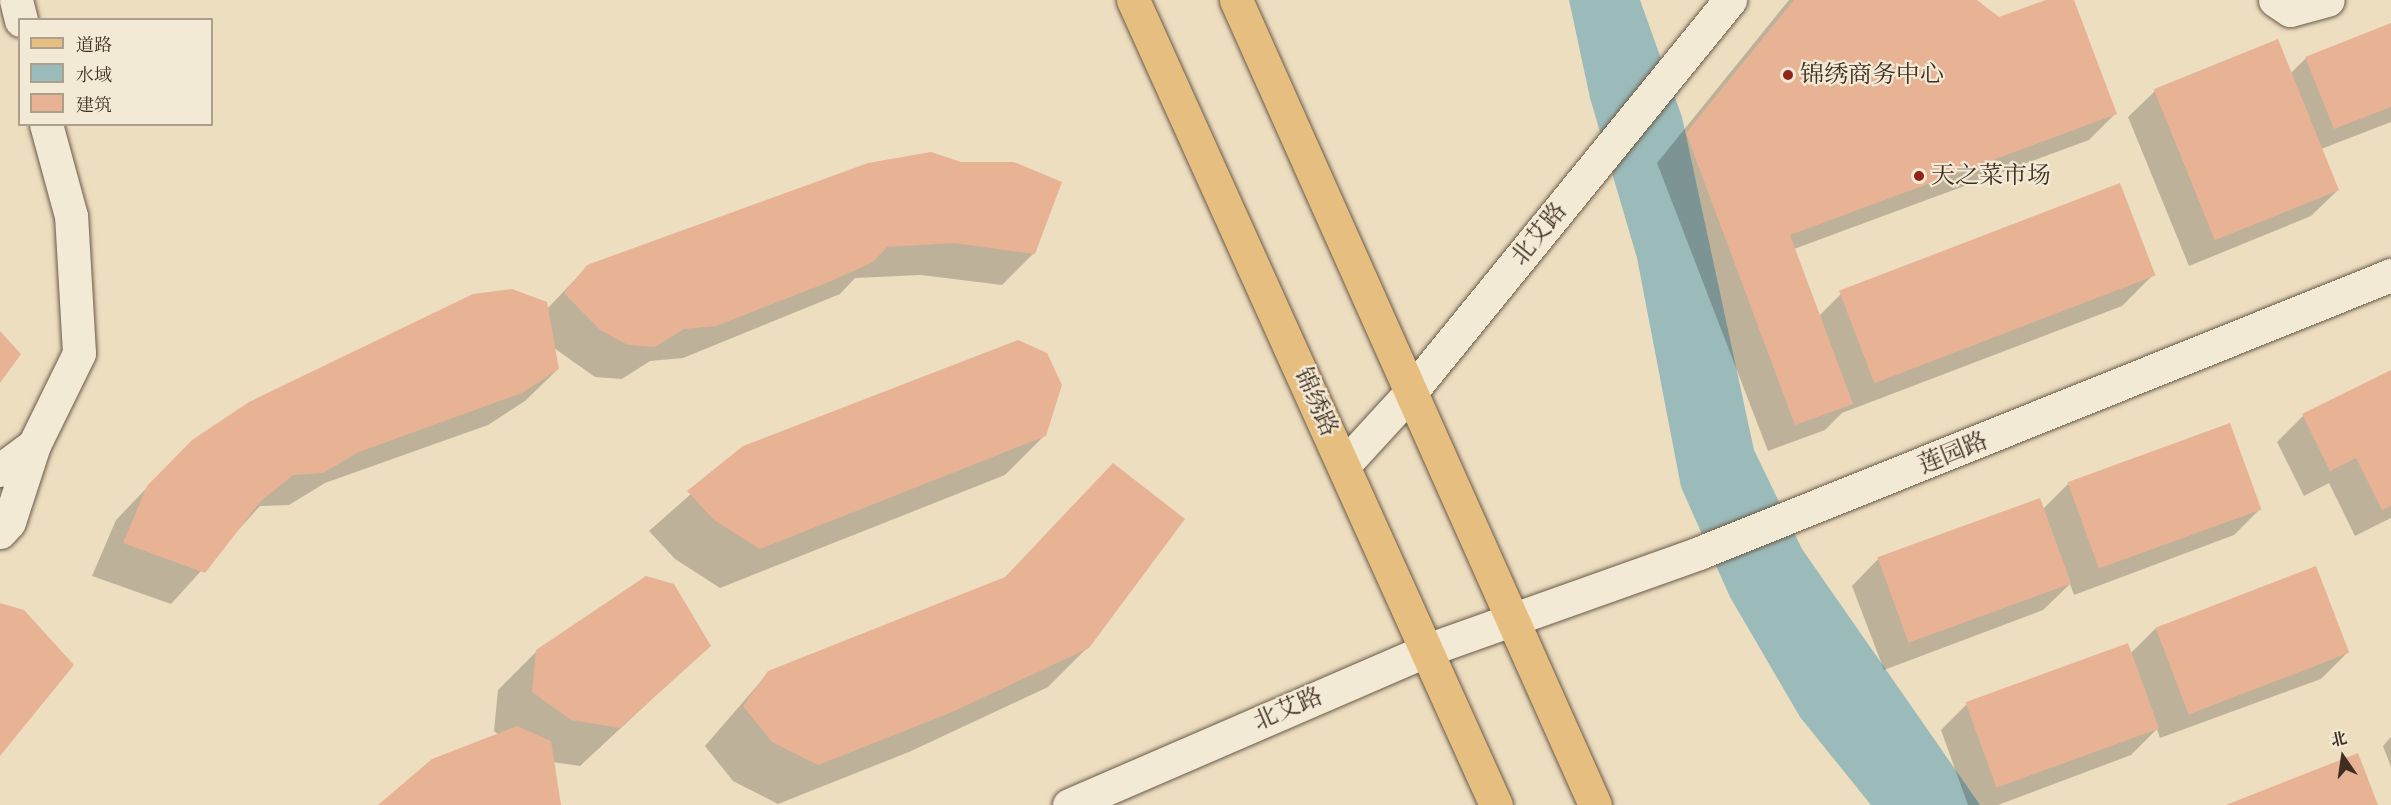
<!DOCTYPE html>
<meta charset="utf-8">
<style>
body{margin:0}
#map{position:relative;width:2391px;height:805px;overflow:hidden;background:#eddec0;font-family:Alegreya,"Noto Serif SC",serif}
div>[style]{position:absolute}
.water>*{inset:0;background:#9bbbba}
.shadow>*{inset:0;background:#0003}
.building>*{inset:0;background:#e8b295;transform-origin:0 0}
.roads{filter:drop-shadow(0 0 2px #6a5a49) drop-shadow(0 0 2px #6a5a49)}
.minor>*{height:33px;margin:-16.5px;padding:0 16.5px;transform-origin:16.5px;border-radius:16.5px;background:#f3ead6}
.major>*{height:33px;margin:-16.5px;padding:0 16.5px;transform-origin:16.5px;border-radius:16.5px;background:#e6bf80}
.dots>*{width:16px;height:16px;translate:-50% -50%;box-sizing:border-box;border:3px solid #f3ead6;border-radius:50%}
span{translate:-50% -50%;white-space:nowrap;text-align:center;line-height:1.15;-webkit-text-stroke:4.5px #f3ead6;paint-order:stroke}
.poi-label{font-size:24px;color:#3f2e21}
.left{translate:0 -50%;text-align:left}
.street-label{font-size:24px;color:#3f2e21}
.legend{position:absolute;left:18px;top:18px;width:195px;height:108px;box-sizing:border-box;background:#f3ead6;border:2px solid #ab9f8e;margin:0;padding:8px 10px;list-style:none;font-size:18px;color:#3f2e21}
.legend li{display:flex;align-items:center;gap:12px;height:30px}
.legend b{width:30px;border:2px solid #ab9f8e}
.north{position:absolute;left:2313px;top:727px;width:60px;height:60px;-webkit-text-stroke:4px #f3ead6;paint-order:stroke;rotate:347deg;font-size:16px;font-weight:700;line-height:24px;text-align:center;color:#3f2e21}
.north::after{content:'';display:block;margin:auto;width:21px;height:27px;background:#3f2e21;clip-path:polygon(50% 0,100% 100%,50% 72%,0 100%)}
</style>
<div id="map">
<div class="water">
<i style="clip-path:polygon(1569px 0,1640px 0,1682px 117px,1754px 450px,1802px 549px,1980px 805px,1871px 805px,1800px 717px,1730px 597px,1681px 487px,1637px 258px,1590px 98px)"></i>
</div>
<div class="shadow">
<i style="clip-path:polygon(1789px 0,1975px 0,1999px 19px,2050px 0,2073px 0,2115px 114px,2089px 140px,1794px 249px,1819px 316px,1841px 294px,2154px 274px,2122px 306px,1842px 413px,1825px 430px,1768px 451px,1657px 163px)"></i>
<i style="clip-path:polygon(2391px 24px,2391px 122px,2321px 149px,2338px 190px,2311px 216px,2189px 266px,2128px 117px,2155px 91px,2277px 41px,2290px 74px,2306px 58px)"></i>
<i style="clip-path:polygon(869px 165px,1034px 253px,1002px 285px,921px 275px,855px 278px,840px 294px,683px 358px,650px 361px,622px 379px,595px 377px,554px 348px,558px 369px,525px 401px,488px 425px,325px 483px,289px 505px,260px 506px,171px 604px,92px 576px,116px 520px,160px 474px,547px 309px,588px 266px)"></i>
<i style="clip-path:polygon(2391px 372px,2391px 518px,2355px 536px,2329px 483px,2304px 496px,2277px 442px,2303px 416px)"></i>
<i style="clip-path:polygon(1045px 435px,1005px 475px,720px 588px,675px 559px,649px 531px,743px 448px)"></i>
<i style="clip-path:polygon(2068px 484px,2260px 509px,2234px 535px,2074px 595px,2070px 584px,2043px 610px,1884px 670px,1852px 586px,1878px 559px,2039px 500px,2042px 510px)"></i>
<i style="clip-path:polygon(1003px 580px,1088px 647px,1048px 687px,909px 752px,778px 804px,733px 781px,705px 746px,769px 672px)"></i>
<i style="clip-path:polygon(2156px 628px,2347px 653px,2321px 679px,2160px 738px,2157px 729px,2131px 755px,1998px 805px,1968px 805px,1941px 730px,1967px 704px,2130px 654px)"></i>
<i style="clip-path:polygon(709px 646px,580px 766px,552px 762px,558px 805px,380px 805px,499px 735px,494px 731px,498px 690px,537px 651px)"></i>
<i style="clip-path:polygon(2391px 737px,2391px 767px,2383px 746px)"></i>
</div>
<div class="building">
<i style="clip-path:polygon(1794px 0,1977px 0,1999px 17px,2046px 0,2074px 0,2117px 114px,1790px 235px,1853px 404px,1795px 425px,1686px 133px)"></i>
<i style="clip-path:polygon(2391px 23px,2391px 107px,2334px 129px,2305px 57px)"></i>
<i style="left:2278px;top:39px;width:163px;height:134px;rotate:68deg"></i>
<i style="clip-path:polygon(931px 152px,961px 162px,1014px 162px,1062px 182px,1035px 254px,954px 243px,887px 247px,873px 262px,829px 282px,716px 326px,684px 329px,655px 347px,628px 345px,600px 330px,564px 293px,587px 265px,868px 163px)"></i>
<i style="left:2120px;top:183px;width:99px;height:301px;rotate:69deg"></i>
<i style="clip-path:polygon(512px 289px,547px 302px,559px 369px,522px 393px,359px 452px,323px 473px,293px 475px,261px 501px,205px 573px,123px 543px,147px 486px,192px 440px,249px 402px,473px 294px)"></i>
<i style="clip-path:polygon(0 331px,21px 354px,0 383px)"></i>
<i style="clip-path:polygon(1018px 340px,1047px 353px,1062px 385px,1046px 436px,760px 549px,714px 520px,687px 491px,743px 446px)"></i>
<i style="clip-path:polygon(2391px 370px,2391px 506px,2382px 510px,2356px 458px,2330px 471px,2302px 414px)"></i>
<i style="left:2230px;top:423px;width:92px;height:173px;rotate:70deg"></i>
<i style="clip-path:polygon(1113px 463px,1185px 519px,1089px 648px,950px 713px,818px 765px,772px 742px,743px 706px,768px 671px,1005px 577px)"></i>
<i style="left:2040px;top:498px;width:91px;height:173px;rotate:70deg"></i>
<i style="left:2316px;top:566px;width:93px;height:172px;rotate:69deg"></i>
<i style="clip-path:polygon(646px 576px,674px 584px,711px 646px,620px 728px,571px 720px,532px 692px,536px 650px)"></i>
<i style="clip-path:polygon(0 603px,24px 610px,74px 665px,0 756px)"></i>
<i style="left:2128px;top:643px;width:91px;height:173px;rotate:70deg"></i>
<i style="clip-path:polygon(517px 726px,551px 741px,561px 805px,378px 805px,432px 759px)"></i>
<i style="clip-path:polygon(2358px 753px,2378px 805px,2226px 805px)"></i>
</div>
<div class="roads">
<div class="minor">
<i style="left:16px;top:0;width:21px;rotate:76deg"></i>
<i style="left:2275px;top:0;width:18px;rotate:34deg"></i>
<i style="left:2290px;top:10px;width:39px;rotate:-15deg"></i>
<i style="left:1344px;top:465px;width:98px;rotate:-47.5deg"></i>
<i style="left:1410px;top:393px;width:507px;rotate:-50.85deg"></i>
<i style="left:0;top:470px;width:42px;rotate:-36.3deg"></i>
<i style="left:34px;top:445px;width:102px;rotate:-63.9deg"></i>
<i style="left:79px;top:353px;width:137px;rotate:-93.3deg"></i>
<i style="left:71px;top:216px;width:95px;rotate:-105.2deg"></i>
<i style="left:0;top:532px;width:13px;rotate:-48deg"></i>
<i style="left:9px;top:522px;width:81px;rotate:-72deg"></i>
<i style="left:1069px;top:805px;width:390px;rotate:-23.4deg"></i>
<i style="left:1427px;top:650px;width:289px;rotate:-19.6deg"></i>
<i style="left:1699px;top:553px;width:746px;rotate:-21.89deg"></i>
</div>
<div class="major">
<i style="left:1133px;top:0;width:883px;rotate:65.73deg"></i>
<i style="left:1236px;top:0;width:881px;rotate:65.96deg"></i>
</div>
</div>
<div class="dots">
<i style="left:1788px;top:75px;background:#8f2418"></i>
<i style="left:1919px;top:176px;background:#8f2418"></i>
</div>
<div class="poi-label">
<span class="left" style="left:1800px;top:75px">锦绣商务中心</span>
<span class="left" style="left:1931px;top:176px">天之菜市场</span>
</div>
<div class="street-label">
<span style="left:1539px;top:234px;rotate:-51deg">北艾路</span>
<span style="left:1316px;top:402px;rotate:66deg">锦绣路</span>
<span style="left:1953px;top:453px;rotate:-22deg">莲园路</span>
<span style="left:1288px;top:709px;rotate:-23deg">北艾路</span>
</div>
<ul class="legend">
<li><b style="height:8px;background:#e6bf80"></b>道路</li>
<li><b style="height:16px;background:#9bbbba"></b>水域</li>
<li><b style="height:16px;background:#e8b295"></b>建筑</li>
</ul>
<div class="north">北</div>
</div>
